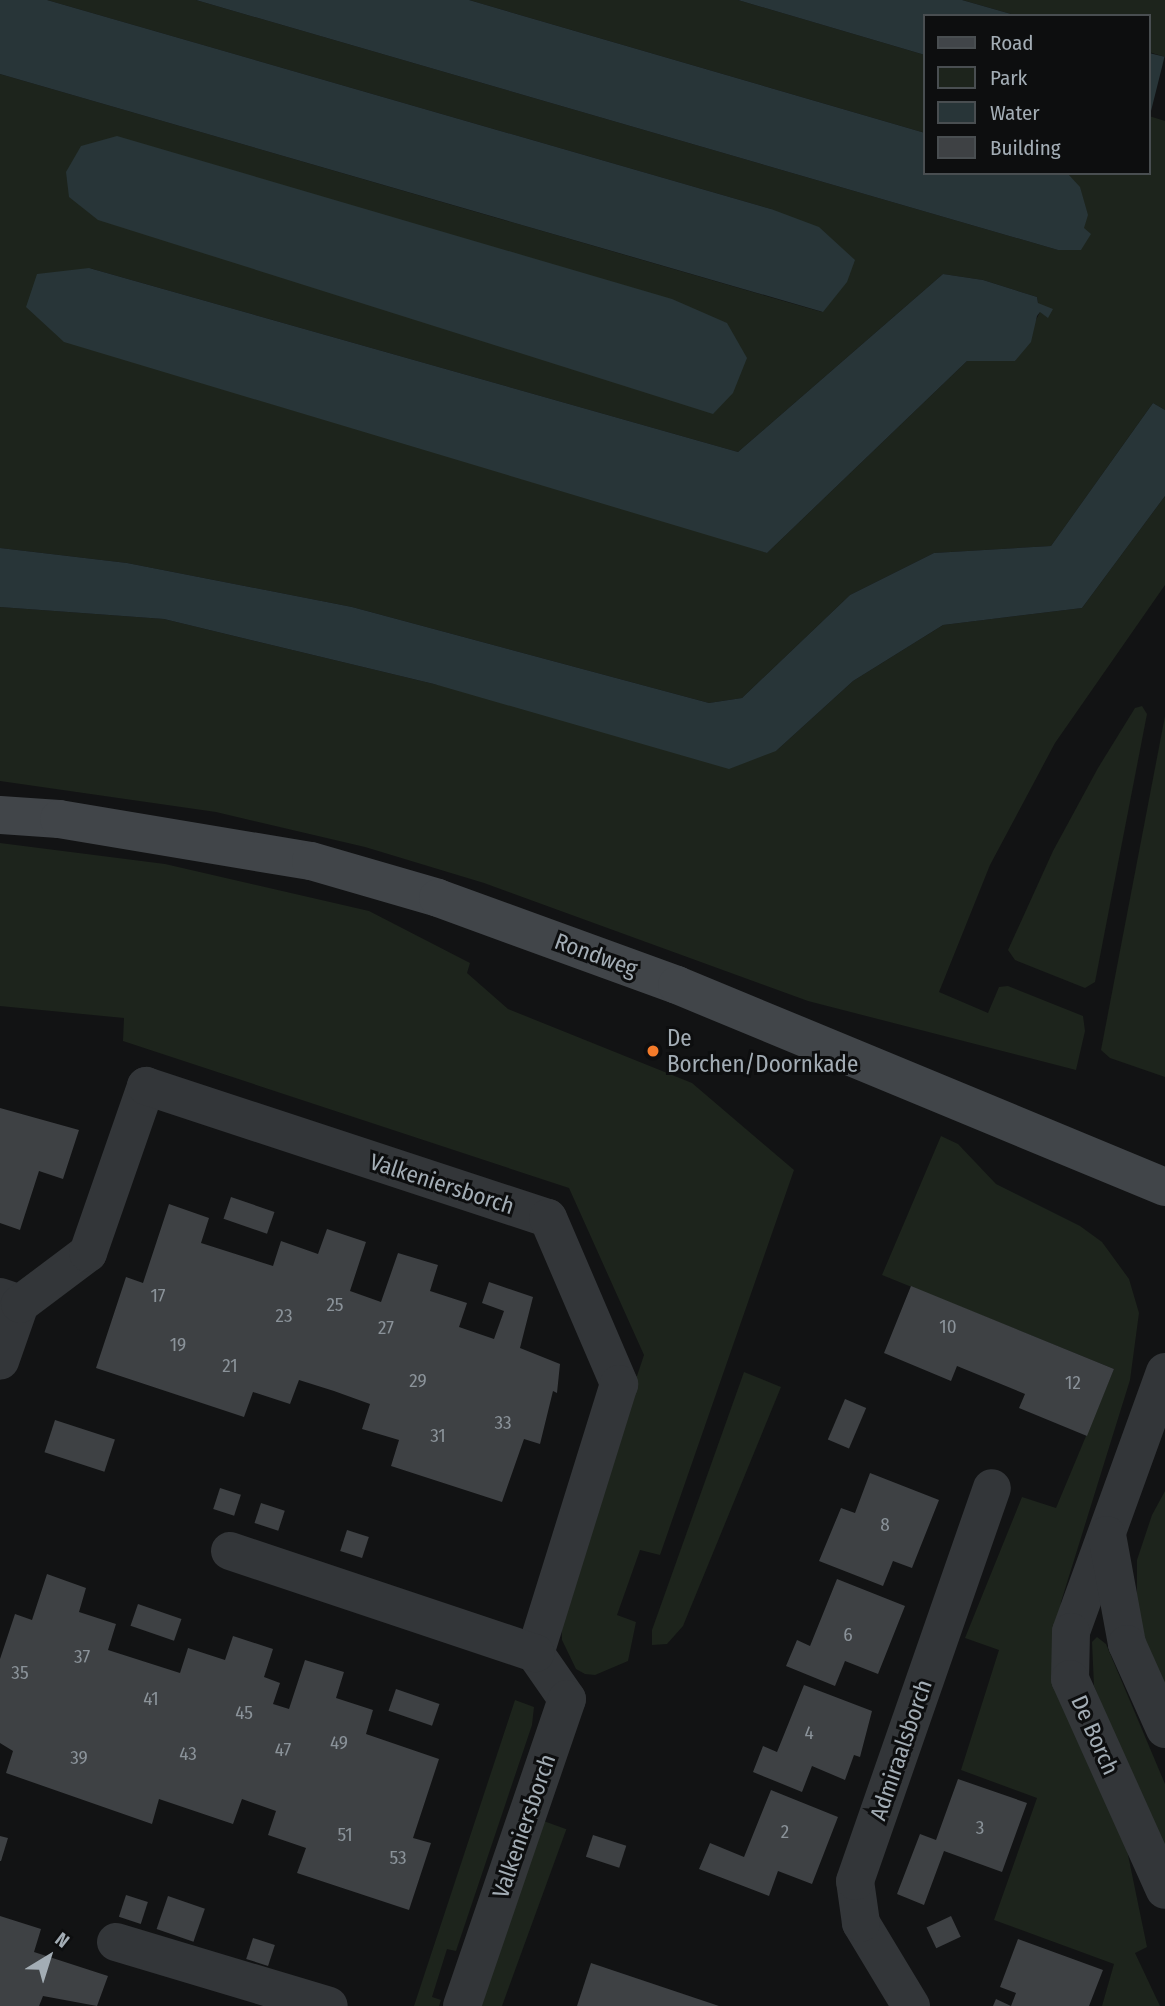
<!DOCTYPE html>
<style>
body{margin:0}
#map{position:relative;width:1165px;height:2006px;overflow:hidden;background:#121314;font-family:"Fira Sans Condensed",sans-serif}
div>[style]{position:absolute}
.green>*{inset:0;background:#1d241c;transform-origin:0 0}
.water>*{inset:0;background:#283538;transform-origin:0 0}
.building>*{inset:0;background:#3e4144;transform-origin:0 0}
.minor>*{height:38px;margin:-19px;padding:0 19px;transform-origin:19px;border-radius:19px;background:#333639}
.secondary>*{height:38px;margin:-19px;padding:0 19px;transform-origin:19px;border-radius:19px;background:#414549}
.dots>*{width:19px;height:19px;translate:-50% -50%;box-sizing:border-box;border:4px solid #0d0e0f;border-radius:50%}
span{translate:-50% -50%;white-space:nowrap;text-align:center;line-height:1.15;-webkit-text-stroke:6px #0d0e0f;paint-order:stroke}
.number-label{font-size:19px;color:#8a9299}
.number-label span{-webkit-text-stroke-width:0}
.street-label{font-size:23px;color:#a3adb5}
.poi-label{font-size:23px;color:#a3adb5}
.left{translate:0 -50%;text-align:left}
.legend{position:absolute;left:923px;top:14px;width:228px;height:161px;box-sizing:border-box;background:#0d0e0f;border:2px solid #494e51;margin:0;padding:9px 12px;list-style:none;font-size:21px;color:#a3adb5}
.legend li{display:flex;align-items:center;gap:14px;height:35px}
.legend b{width:35px;border:2px solid #494e51}
.north{position:absolute;left:14px;top:1922px;width:70px;height:70px;-webkit-text-stroke:5px #0d0e0f;paint-order:stroke;rotate:38deg;font-size:19px;font-weight:700;line-height:28px;text-align:center;color:#a3adb5}
.north::after{content:'';display:block;margin:auto;width:24px;height:32px;background:#a3adb5;clip-path:polygon(50% 0,100% 100%,50% 72%,0 100%)}
</style>
<div id="map">
<div class="green">
<i style="clip-path:polygon(evenodd,47px 0,196px 0,1058px 250px,1084px 229px,1069px 175px,1063px 173px,1149px 173px,1149px 116px,1165px 121px,1165px 410px,1153px 403px,1051px 546px,934px 553px,850px 595px,742px 698px,709px 703px,352px 607px,127px 563px,0 548px,0 74px,822px 312px,771px 209px,47px 0,89px 268px,738px 452px,943px 274px,983px 280px,1037px 297px,1040px 312px,1015px 361px,967px 361px,767px 553px,89px 268px)"></i>
<i style="clip-path:polygon(469px 0,738px 0,925px 55px,925px 133px)"></i>
<i style="clip-path:polygon(962px 0,1165px 0,1165px 57px,1149px 52px,1149px 16px,1018px 16px)"></i>
<i style="clip-path:polygon(1165px 496px,1165px 585px,1055px 743px,990px 865px,939px 992px,988px 1013px,999px 987px,1008px 986px,1083px 1016px,1085px 1031px,1076px 1070px,808px 1001px,484px 883px,365px 847px,216px 812px,0 781px,0 607px,164px 619px,434px 684px,776px 751px,853px 681px,943px 625px,1082px 608px)"></i>
<i style="clip-path:polygon(1142px 706px,1147px 714px,1095px 982px,1085px 988px,1015px 960px,1008px 950px,1053px 851px,1098px 768px,1135px 708px)"></i>
<i style="clip-path:polygon(1165px 716px,1165px 1077px,1110px 1058px,1101px 1050px)"></i>
<i style="clip-path:polygon(0 843px,165px 864px,369px 911px,470px 963px,467px 973px,508px 1009px,692px 1083px,794px 1170px,660px 1555px,640px 1550px,617px 1615px,636px 1622px,628px 1661px,595px 1675px,585px 1674px,576px 1669px,562px 1640px,561px 1603px,644px 1355px,569px 1188px,123px 1041px,124px 1018px,0 1006px)"></i>
<i style="clip-path:polygon(941px 1136px,958px 1144px,996px 1184px,1080px 1226px,1102px 1242px,1129px 1279px,1139px 1313px,1130px 1380px,1061px 1602px,1054px 1685px,1127px 1850px,1147px 1947px,1135px 1953px,1160px 2006px,1102px 2006px,1114px 1964px,994px 1920px,1037px 1798px,961px 1770px,999px 1650px,965px 1638px,1022px 1497px,1056px 1508px,1114px 1369px,882px 1275px)"></i>
<i style="clip-path:polygon(744px 1372px,781px 1387px,683px 1626px,667px 1644px,652px 1645px,652px 1630px)"></i>
<i style="clip-path:polygon(1165px 1491px,1165px 1706px,1149px 1671px,1137px 1599px,1137px 1560px,1152px 1515px)"></i>
<i style="clip-path:polygon(1097px 1637px,1106px 1644px,1165px 1784px,1165px 1860px,1094px 1686px,1092px 1642px)"></i>
<i style="clip-path:polygon(515px 1700px,534px 1707px,532px 1725px,456px 1951px,447px 1949px,432px 1997px,441px 2000px,439px 2006px,414px 2006px)"></i>
<i style="left:541px;top:1820px;width:27px;height:196px;rotate:20deg"></i>
</div>
<div class="water">
<i style="clip-path:polygon(0 0,47px 0,771px 209px,819px 227px,855px 260px,847px 282px,823px 312px,0 74px)"></i>
<i style="clip-path:polygon(196px 0,469px 0,925px 133px,925px 173px,1069px 175px,1080px 187px,1088px 215px,1084px 228px,1091px 234px,1081px 250px,1058px 250px)"></i>
<i style="clip-path:polygon(738px 0,962px 0,1018px 16px,925px 16px,925px 55px)"></i>
<i style="left:1149px;top:53px;width:16px;height:63px;rotate:14deg"></i>
<i style="clip-path:polygon(117px 136px,672px 299px,727px 323px,747px 358px,733px 393px,713px 414px,98px 220px,69px 197px,66px 172px,81px 146px)"></i>
<i style="clip-path:polygon(89px 268px,738px 452px,943px 274px,983px 280px,1037px 297px,1038px 303px,1053px 309px,1048px 318px,1040px 312px,1037px 316px,1031px 342px,1015px 361px,967px 361px,767px 553px,64px 342px,26px 307px,37px 274px)"></i>
<i style="clip-path:polygon(1153px 403px,1165px 410px,1165px 496px,1082px 608px,943px 625px,853px 681px,776px 751px,729px 769px,434px 684px,164px 619px,0 607px,0 548px,127px 563px,352px 607px,709px 703px,742px 698px,850px 595px,934px 553px,1051px 546px)"></i>
</div>
<div class="building">
<i style="clip-path:polygon(0 1108px,79px 1130px,63px 1179px,39px 1171px,20px 1230px,0 1223px)"></i>
<i style="left:231px;top:1197px;width:46px;height:23px;rotate:19deg"></i>
<i style="clip-path:polygon(169px 1204px,209px 1218px,201px 1243px,273px 1266px,281px 1241px,318px 1254px,327px 1229px,366px 1242px,350px 1291px,381px 1302px,398px 1253px,438px 1265px,430px 1291px,467px 1303px,459px 1327px,494px 1339px,504px 1311px,482px 1303px,489px 1282px,533px 1297px,520px 1348px,560px 1364px,557px 1393px,553px 1391px,540px 1444px,524px 1439px,502px 1502px,391px 1466px,399px 1440px,362px 1429px,370px 1404px,334px 1391px,299px 1380px,290px 1404px,253px 1392px,244px 1417px,96px 1368px,126px 1277px,143px 1283px)"></i>
<i style="clip-path:polygon(911px 1286px,1114px 1369px,1087px 1436px,1019px 1408px,1025px 1394px,957px 1366px,951px 1381px,884px 1353px)"></i>
<i style="left:845px;top:1399px;width:23px;height:44px;rotate:23deg"></i>
<i style="left:55px;top:1420px;width:63px;height:34px;rotate:18deg"></i>
<i style="clip-path:polygon(870px 1473px,939px 1500px,912px 1568px,893px 1561px,883px 1586px,819px 1561px,841px 1508px,855px 1513px)"></i>
<i style="left:220px;top:1488px;width:22px;height:22px;rotate:18deg"></i>
<i style="left:261px;top:1503px;width:25px;height:21px;rotate:18deg"></i>
<i style="left:347px;top:1530px;width:23px;height:22px;rotate:18deg"></i>
<i style="clip-path:polygon(47px 1574px,86px 1588px,79px 1612px,116px 1624px,108px 1650px,180px 1673px,188px 1648px,225px 1660px,233px 1636px,273px 1649px,264px 1677px,280px 1683px,273px 1704px,289px 1709px,305px 1660px,344px 1672px,336px 1698px,373px 1710px,366px 1734px,439px 1759px,413px 1838px,431px 1843px,409px 1910px,297px 1873px,306px 1848px,268px 1835px,276px 1811px,242px 1799px,233px 1824px,159px 1799px,152px 1824px,6px 1773px,13px 1751px,0 1743px,0 1659px,15px 1614px,32px 1620px)"></i>
<i style="clip-path:polygon(837px 1579px,905px 1606px,878px 1674px,845px 1661px,835px 1686px,786px 1666px,797px 1640px,810px 1646px)"></i>
<i style="left:138px;top:1604px;width:46px;height:23px;rotate:19deg"></i>
<i style="clip-path:polygon(804px 1685px,872px 1711px,860px 1757px,854px 1755px,845px 1780px,812px 1766px,802px 1792px,753px 1772px,763px 1746px,777px 1752px)"></i>
<i style="left:396px;top:1689px;width:46px;height:23px;rotate:19deg"></i>
<i style="clip-path:polygon(958px 1779px,1027px 1803px,1002px 1872px,944px 1851px,924px 1905px,897px 1894px,920px 1834px,936px 1840px)"></i>
<i style="clip-path:polygon(771px 1790px,838px 1817px,812px 1884px,778px 1871px,769px 1896px,699px 1869px,710px 1843px,744px 1857px)"></i>
<i style="left:593px;top:1835px;width:35px;height:23px;rotate:18deg"></i>
<i style="clip-path:polygon(0 1836px,8px 1838px,1px 1861px,0 1861px)"></i>
<i style="left:126px;top:1895px;width:23px;height:23px;rotate:18deg"></i>
<i style="left:168px;top:1896px;width:39px;height:35px;rotate:19deg"></i>
<i style="clip-path:polygon(0 1916px,41px 1929px,34px 1952px,108px 1976px,97px 2006px,43px 1996px,39px 2006px,0 2006px)"></i>
<i style="left:951px;top:1916px;width:23px;height:27px;rotate:65deg"></i>
<i style="left:253px;top:1938px;width:23px;height:22px;rotate:18deg"></i>
<i style="clip-path:polygon(1018px 1939px,1103px 1970px,1089px 2006px,993px 2006px,996px 1999px,1011px 2006px,1016px 1993px,1000px 1987px)"></i>
<i style="clip-path:polygon(591px 1963px,719px 2006px,577px 2006px)"></i>
</div>
<div class="minor">
<i style="left:0;top:1297px;width:21px;rotate:19deg"></i>
<i style="left:20px;top:1304px;width:60px;rotate:109.3deg"></i>
<i style="left:20px;top:1304px;width:85px;rotate:-36.9deg"></i>
<i style="left:88px;top:1253px;width:177px;rotate:-70.8deg"></i>
<i style="left:146px;top:1086px;width:423px;rotate:18.2deg"></i>
<i style="left:548px;top:1218px;width:181px;rotate:66.8deg"></i>
<i style="left:619px;top:1384px;width:282px;rotate:107.3deg"></i>
<i style="left:535px;top:1653px;width:56px;rotate:55.2deg"></i>
<i style="left:567px;top:1699px;width:324px;rotate:108.9deg"></i>
<i style="left:1165px;top:1372px;width:276px;rotate:109.9deg"></i>
<i style="left:1071px;top:1632px;width:47px;rotate:91.2deg"></i>
<i style="left:1070px;top:1679px;width:231px;rotate:65.8deg"></i>
<i style="left:1107px;top:1535px;width:111px;rotate:79.6deg"></i>
<i style="left:1127px;top:1644px;width:93px;rotate:65.9deg"></i>
<i style="left:230px;top:1551px;width:322px;rotate:18.5deg"></i>
<i style="left:116px;top:1942px;width:222px;rotate:16.7deg"></i>
<i style="left:911px;top:2006px;width:97px;rotate:-121.1deg"></i>
<i style="left:861px;top:1923px;width:42px;rotate:-98.1deg"></i>
<i style="left:855px;top:1881px;width:416px;rotate:-70.8deg"></i>
</div>
<div class="secondary">
<i style="left:0;top:815px;width:59px;rotate:3.9deg"></i>
<i style="left:59px;top:819px;width:255px;rotate:9.5deg"></i>
<i style="left:311px;top:861px;width:132px;rotate:16.2deg"></i>
<i style="left:438px;top:898px;width:254px;rotate:20deg"></i>
<i style="left:677px;top:985px;width:528px;rotate:22.49deg"></i>
</div>
<div class="dots">
<i style="left:653px;top:1051px;background:#f47b2a"></i>
</div>
<div class="number-label">
<span style="left:158px;top:1296px">17</span>
<span style="left:335px;top:1305px">25</span>
<span style="left:284px;top:1316px">23</span>
<span style="left:948px;top:1327px">10</span>
<span style="left:386px;top:1328px">27</span>
<span style="left:178px;top:1345px">19</span>
<span style="left:230px;top:1366px">21</span>
<span style="left:418px;top:1381px">29</span>
<span style="left:1073px;top:1383px">12</span>
<span style="left:503px;top:1423px">33</span>
<span style="left:438px;top:1436px">31</span>
<span style="left:885px;top:1525px">8</span>
<span style="left:848px;top:1635px">6</span>
<span style="left:82px;top:1657px">37</span>
<span style="left:20px;top:1673px">35</span>
<span style="left:151px;top:1699px">41</span>
<span style="left:244px;top:1713px">45</span>
<span style="left:809px;top:1733px">4</span>
<span style="left:339px;top:1743px">49</span>
<span style="left:283px;top:1750px">47</span>
<span style="left:188px;top:1754px">43</span>
<span style="left:79px;top:1758px">39</span>
<span style="left:980px;top:1828px">3</span>
<span style="left:785px;top:1832px">2</span>
<span style="left:345px;top:1835px">51</span>
<span style="left:398px;top:1858px">53</span>
</div>
<div class="street-label">
<span style="left:596px;top:955px;rotate:20deg">Rondweg</span>
<span style="left:442px;top:1184px;rotate:18deg">Valkeniersborch</span>
<span style="left:1095px;top:1735px;rotate:66deg">De Borch</span>
<span style="left:901px;top:1750px;rotate:-71deg">Admiraalsborch</span>
<span style="left:524px;top:1826px;rotate:-71deg">Valkeniersborch</span>
</div>
<div class="poi-label">
<span class="left" style="left:667px;top:1051px">De<br>Borchen/Doornkade</span>
</div>
<ul class="legend">
<li><b style="height:9px;background:#414549"></b>Road</li>
<li><b style="height:19px;background:#1d241c"></b>Park</li>
<li><b style="height:19px;background:#283538"></b>Water</li>
<li><b style="height:19px;background:#3e4144"></b>Building</li>
</ul>
<div class="north">N</div>
</div>
